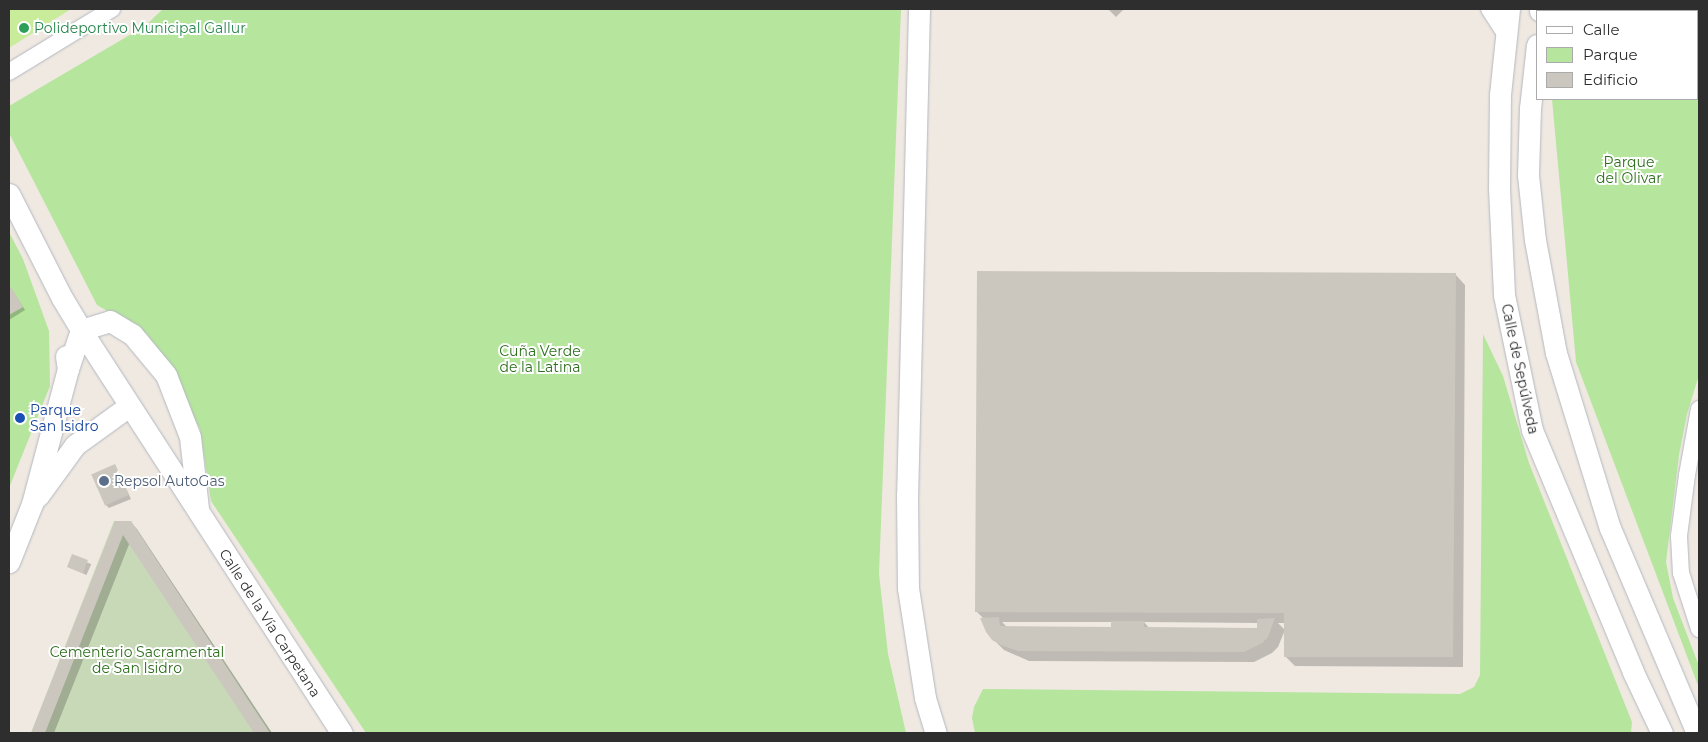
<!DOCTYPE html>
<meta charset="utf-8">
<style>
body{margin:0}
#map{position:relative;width:1708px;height:742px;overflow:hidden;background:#efe9e1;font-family:Montserrat,sans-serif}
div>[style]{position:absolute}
.green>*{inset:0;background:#b6e59e}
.cemetery>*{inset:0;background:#c8d9b8}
.pitch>*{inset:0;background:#c9ec9a}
.shadow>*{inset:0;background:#0003;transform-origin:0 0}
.building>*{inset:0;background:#cbc7bf;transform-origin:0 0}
.roads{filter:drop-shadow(0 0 1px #b4b7c1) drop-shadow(0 0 1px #b4b7c1)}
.minor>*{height:16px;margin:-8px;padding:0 8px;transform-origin:8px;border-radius:8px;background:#fff}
.tertiary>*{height:21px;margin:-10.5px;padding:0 10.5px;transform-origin:10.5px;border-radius:10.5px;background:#fff}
.dots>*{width:14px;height:14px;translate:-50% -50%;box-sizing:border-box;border:2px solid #fff;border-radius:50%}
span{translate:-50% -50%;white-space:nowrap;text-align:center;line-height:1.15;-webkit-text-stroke:4px #fff;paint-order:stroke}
.leisure-label{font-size:14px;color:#27864d}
.left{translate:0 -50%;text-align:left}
.park-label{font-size:14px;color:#2c6e1b}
.street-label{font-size:14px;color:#2e2e2e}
.transit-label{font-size:14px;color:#164399}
.service-label{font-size:14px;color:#4e5e75}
.frame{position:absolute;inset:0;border:10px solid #2e2e2e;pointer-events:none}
.legend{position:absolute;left:1536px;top:10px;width:162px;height:90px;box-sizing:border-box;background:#fff;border:1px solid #ababab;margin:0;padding:6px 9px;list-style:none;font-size:15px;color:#2e2e2e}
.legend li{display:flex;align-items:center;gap:10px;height:25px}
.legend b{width:25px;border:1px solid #ababab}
</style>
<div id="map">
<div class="green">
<i style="clip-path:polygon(163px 9px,901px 9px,879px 574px,888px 654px,906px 733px,366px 733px,211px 501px,200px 429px,147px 334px,97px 305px,9px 133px,9px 106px,145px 26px)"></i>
<i style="clip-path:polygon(1568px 9px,1699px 9px,1699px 375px,1687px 414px,1679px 455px,1666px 562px,1673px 598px,1699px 666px,1699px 688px,1576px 362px,1552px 99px,1697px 99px,1697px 11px,1567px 11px)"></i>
<i style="clip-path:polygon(9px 232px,23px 259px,49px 331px,50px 386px,9px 488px)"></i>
<i style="clip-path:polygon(1483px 334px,1503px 376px,1529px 463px,1632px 722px,1631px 733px,975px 733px,972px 718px,974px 707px,983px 689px,1460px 694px,1474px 687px,1480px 675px)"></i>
</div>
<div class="cemetery">
<i style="clip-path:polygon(114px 521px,131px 521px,272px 733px,31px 733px)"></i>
</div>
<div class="pitch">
<i style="clip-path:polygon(9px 9px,71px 9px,9px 48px)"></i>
</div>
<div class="shadow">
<i style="clip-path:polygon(1108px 9px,1124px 9px,1116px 17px)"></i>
<i style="clip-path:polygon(evenodd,1455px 274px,1465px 285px,1463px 667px,1295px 666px,1285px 656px,1285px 630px,1278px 647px,1272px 653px,1254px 662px,1029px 661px,1004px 650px,993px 639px,984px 619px,976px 611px,1455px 274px,1002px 622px,1113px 622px,1113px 628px,1007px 627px,1002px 622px,1455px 274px,1144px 622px,1258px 623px,1258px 629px,1150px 629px,1144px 622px,1455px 274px,1278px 623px,1285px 623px,1285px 630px,1278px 623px)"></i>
<i style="clip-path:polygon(11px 288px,25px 310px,9px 320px,9px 290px)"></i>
<i style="clip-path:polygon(115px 465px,131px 499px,109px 508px,106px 505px)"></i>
<i style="clip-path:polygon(130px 522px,137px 529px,272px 733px,255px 733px,130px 542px,54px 733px,32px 733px,115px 523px)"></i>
<i style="left:73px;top:556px;width:20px;height:12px;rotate:24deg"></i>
</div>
<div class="building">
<i style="clip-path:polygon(977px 271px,1456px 273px,1453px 657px,1284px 657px,1284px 613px,975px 612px)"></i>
<i style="clip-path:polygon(11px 287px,23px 307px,9px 315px,9px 288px)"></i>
<i style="left:115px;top:464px;width:34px;height:26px;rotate:66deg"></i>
<i style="clip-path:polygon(115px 521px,131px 521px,270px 733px,254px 733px,123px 535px,45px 733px,31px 733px)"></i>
<i style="left:72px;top:554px;width:17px;height:14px;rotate:21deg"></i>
<i style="clip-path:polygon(999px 617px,1000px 626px,1111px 627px,1111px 621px,1144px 621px,1144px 627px,1257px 628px,1257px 619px,1275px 618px,1268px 637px,1262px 643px,1244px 652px,1233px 652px,1018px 651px,1001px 645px,992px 640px,986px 632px,980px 618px)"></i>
</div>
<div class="roads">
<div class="minor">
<i style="left:1489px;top:9px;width:31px;rotate:57deg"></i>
<i style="left:9px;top:72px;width:121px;rotate:-31.5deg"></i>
<i style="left:1699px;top:409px;width:67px;rotate:100.3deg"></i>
<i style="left:1687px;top:475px;width:62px;rotate:97.5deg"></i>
<i style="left:1679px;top:536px;width:37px;rotate:87deg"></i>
<i style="left:1681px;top:573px;width:59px;rotate:72.2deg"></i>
</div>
<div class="tertiary">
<i style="left:919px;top:9px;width:486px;rotate:91.4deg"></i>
<i style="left:907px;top:495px;width:93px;rotate:89.4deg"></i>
<i style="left:908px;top:588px;width:111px;rotate:81.2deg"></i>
<i style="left:925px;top:698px;width:37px;rotate:73deg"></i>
<i style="left:1509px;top:9px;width:85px;rotate:96deg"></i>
<i style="left:1500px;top:94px;width:94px;rotate:90.6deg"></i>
<i style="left:1499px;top:188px;width:107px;rotate:87.3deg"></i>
<i style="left:1504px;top:295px;width:138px;rotate:78.3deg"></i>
<i style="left:1532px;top:430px;width:262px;rotate:67.3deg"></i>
<i style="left:1633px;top:672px;width:68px;rotate:64.6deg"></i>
<i style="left:1540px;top:11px;width:2px;rotate:-63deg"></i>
<i style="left:1537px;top:45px;width:63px;rotate:96.3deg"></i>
<i style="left:1530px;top:108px;width:67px;rotate:91.7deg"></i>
<i style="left:1528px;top:175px;width:65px;rotate:83.9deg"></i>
<i style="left:1535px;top:240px;width:115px;rotate:79.5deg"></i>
<i style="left:1556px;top:353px;width:183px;rotate:72.9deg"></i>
<i style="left:1610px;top:528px;width:223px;rotate:67deg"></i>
<i style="left:9px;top:194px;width:117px;rotate:63deg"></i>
<i style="left:62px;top:298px;width:37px;rotate:59deg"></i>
<i style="left:81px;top:330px;width:480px;rotate:57.1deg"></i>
<i style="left:68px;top:369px;width:41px;rotate:-71.6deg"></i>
<i style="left:81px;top:330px;width:30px;rotate:-17deg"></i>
<i style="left:110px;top:321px;width:26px;rotate:31deg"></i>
<i style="left:132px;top:334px;width:53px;rotate:50.3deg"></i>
<i style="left:166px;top:375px;width:66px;rotate:68.8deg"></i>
<i style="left:190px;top:437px;width:71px;rotate:83.6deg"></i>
<i style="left:38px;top:496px;width:63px;rotate:-54deg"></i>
<i style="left:75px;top:445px;width:67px;rotate:-35.8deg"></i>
<i style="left:9px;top:562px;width:62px;rotate:-68.4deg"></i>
<i style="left:32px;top:504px;width:140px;rotate:-75.1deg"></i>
<i style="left:68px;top:369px;width:13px;rotate:-99deg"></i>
</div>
</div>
<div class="dots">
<i style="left:24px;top:28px;background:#2e9e5b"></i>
<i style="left:20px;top:418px;background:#1a4fb4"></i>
<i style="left:104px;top:481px;background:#5c6f8a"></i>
</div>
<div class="leisure-label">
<span class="left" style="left:34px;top:28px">Polideportivo Municipal Gallur</span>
</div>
<div class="park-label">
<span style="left:1629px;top:170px">Parque<br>del Olivar</span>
<span style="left:540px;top:359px">Cuña Verde<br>de la Latina</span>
<span style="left:137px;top:660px">Cementerio Sacramental<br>de San Isidro</span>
</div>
<div class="street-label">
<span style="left:1520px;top:369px;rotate:78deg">Calle de Sepúlveda</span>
<span style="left:270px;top:623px;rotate:57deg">Calle de la Vía Carpetana</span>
</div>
<div class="transit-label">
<span class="left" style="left:30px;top:418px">Parque<br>San Isidro</span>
</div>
<div class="service-label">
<span class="left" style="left:114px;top:481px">Repsol AutoGas</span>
</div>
<div class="frame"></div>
<ul class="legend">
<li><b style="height:6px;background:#fff"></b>Calle</li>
<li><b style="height:14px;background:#b6e59e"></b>Parque</li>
<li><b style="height:14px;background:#cbc7bf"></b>Edificio</li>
</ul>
</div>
